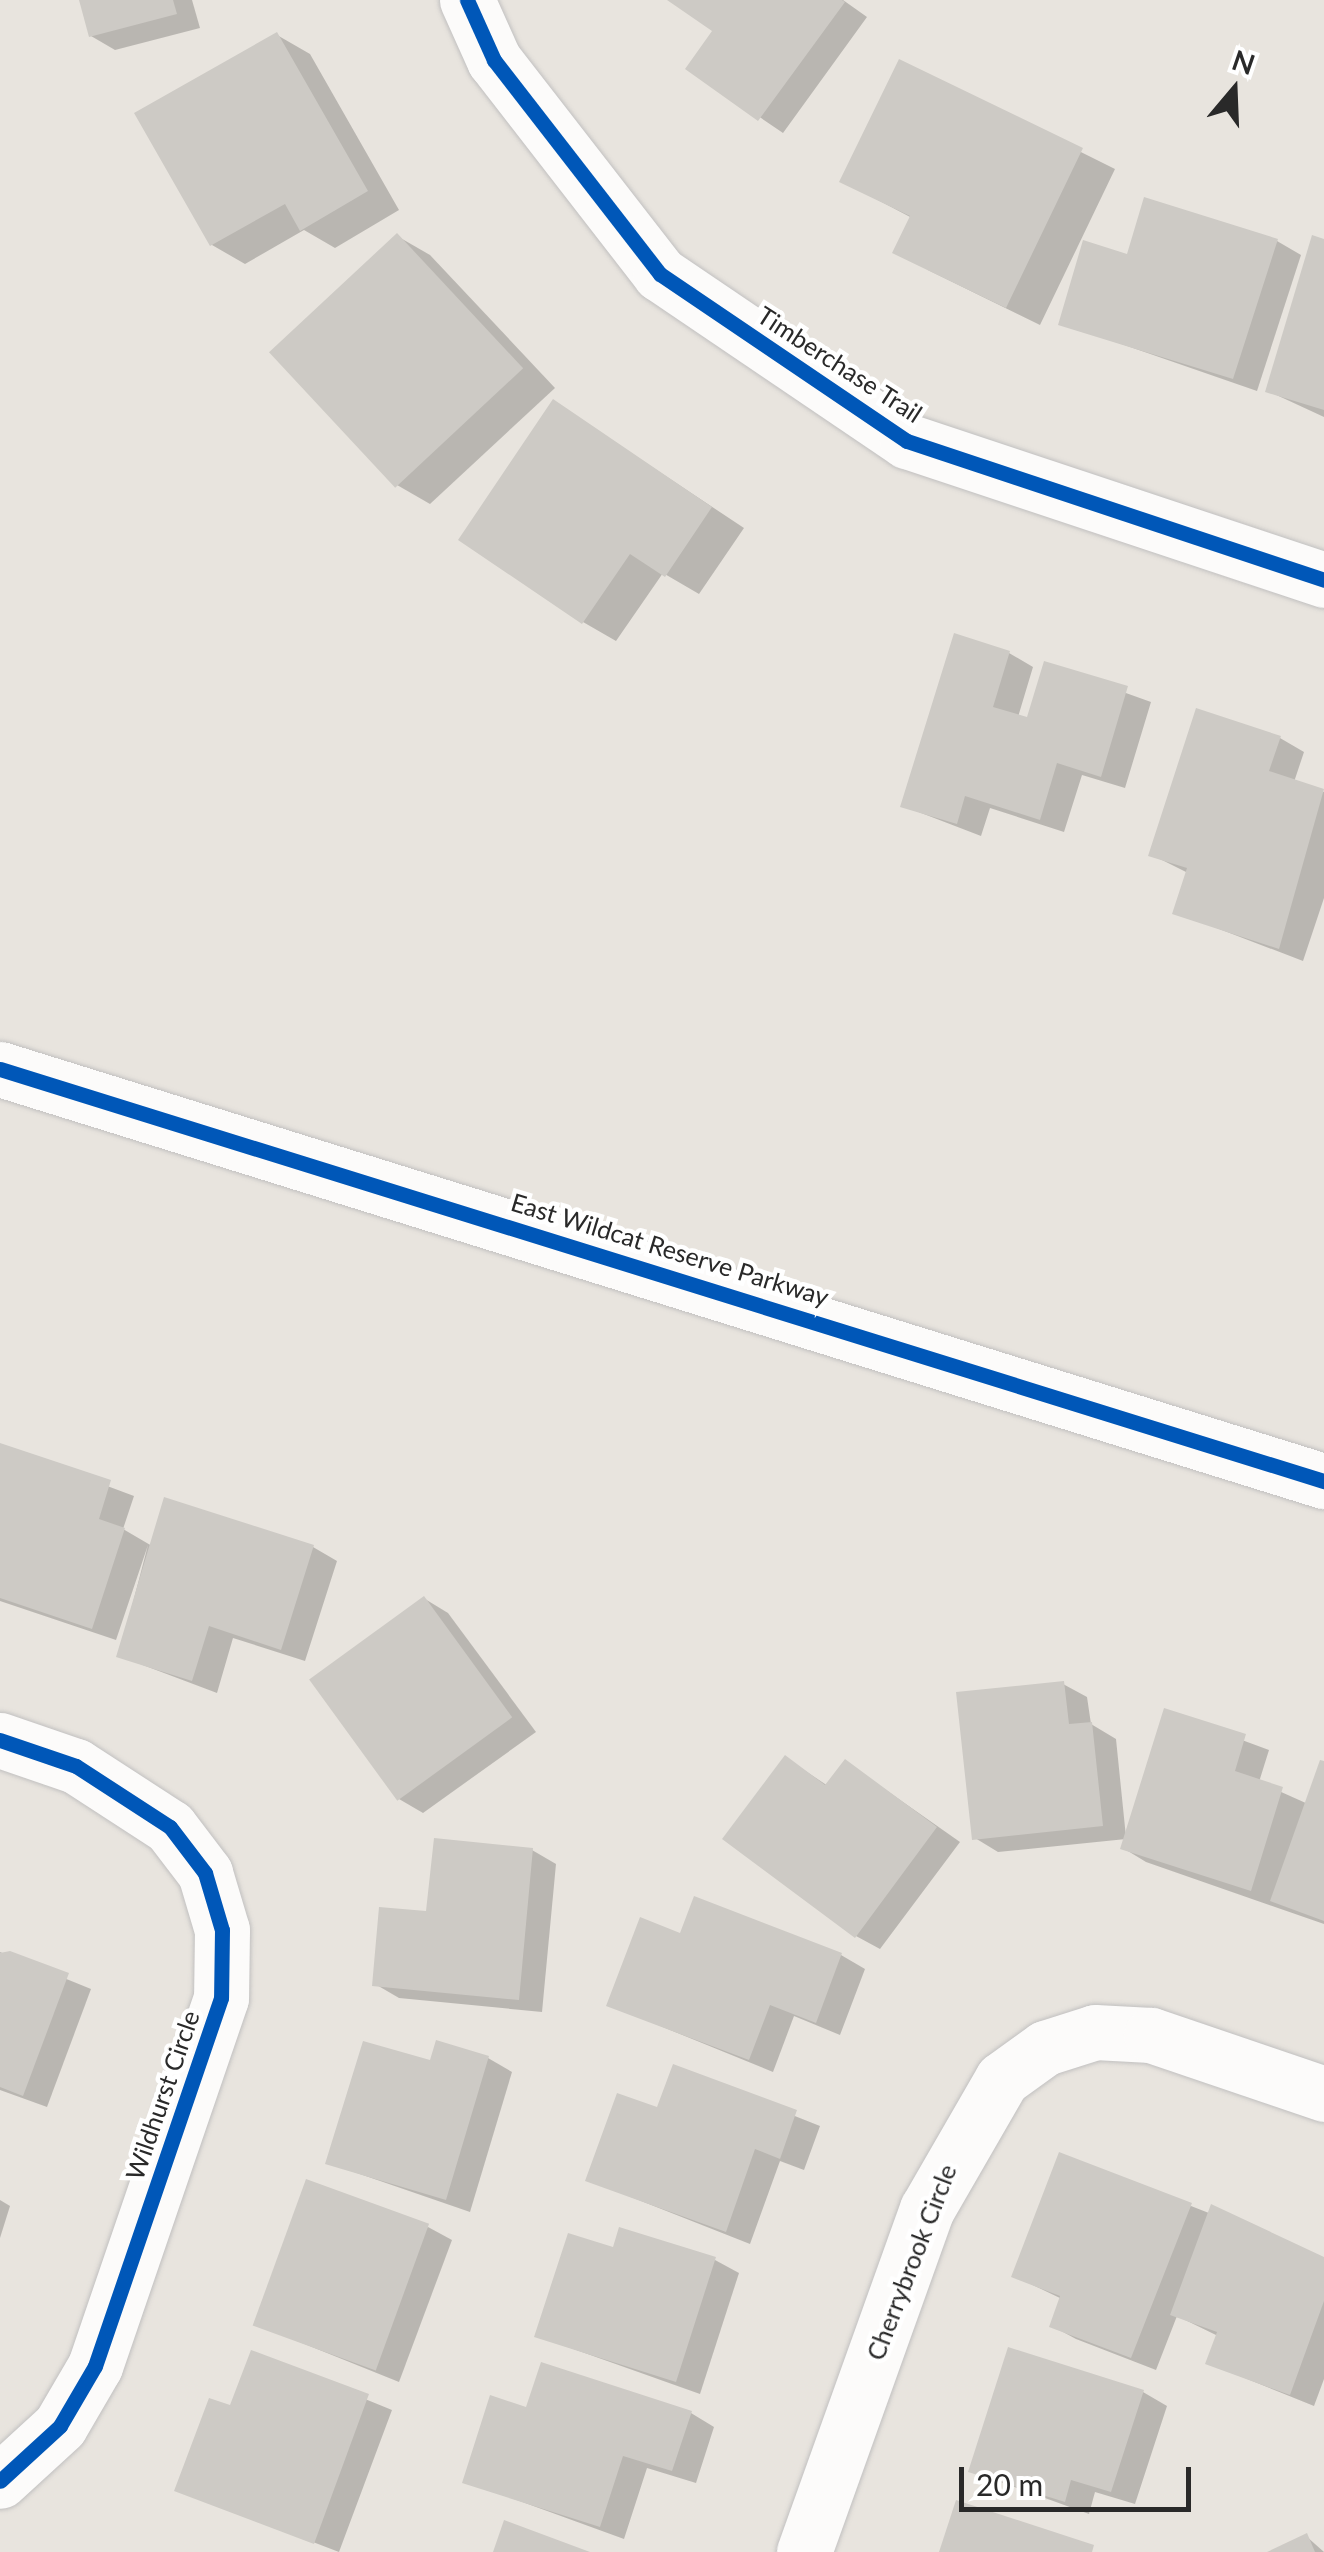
<!DOCTYPE html>
<style>
body{margin:0}
#map{position:relative;width:1324px;height:2552px;overflow:hidden;background:#e8e4de;font-family:Lato,sans-serif}
div>[style]{position:absolute}
.shadow>*{inset:0;background:#0003}
.building>*{inset:0;background:#cdcac5;transform-origin:0 0}
.roads{filter:drop-shadow(0 0 2px #c1c0c0) drop-shadow(0 0 2px #c1c0c0)}
.minor>*{height:55px;margin:-27.5px;padding:0 27.5px;transform-origin:27.5px;border-radius:27.5px;background:#fcfbfa}
.secondary>*{height:55px;margin:-27.5px;padding:0 27.5px;transform-origin:27.5px;border-radius:27.5px;background:#fcfbfa}
.cycleway>*{height:15px;margin:-7.5px;padding:0 7.5px;transform-origin:7.5px;border-radius:7.5px;background:#0057b8}
span{translate:-50% -50%;white-space:nowrap;text-align:center;line-height:1.15;-webkit-text-stroke:9px #fff;paint-order:stroke}
.street-label{font-size:25px;color:#292929}
.north{position:absolute;left:1184px;top:40px;width:100px;height:100px;-webkit-text-stroke:8px #fff;paint-order:stroke;rotate:19deg;font-size:28px;font-weight:700;line-height:40px;text-align:center;color:#292929}
.north::after{content:'';display:block;margin:auto;width:35px;height:45px;background:#292929;clip-path:polygon(50% 0,100% 100%,50% 72%,0 100%)}
.scale{position:absolute;left:959px;top:2467px;width:232px;height:45px;box-sizing:border-box;border:5px solid #292929;border-top:0;padding-left:12px;font-size:30px;line-height:35px;white-space:nowrap;color:#292929;-webkit-text-stroke:8px #fff;paint-order:stroke}
</style>
<div id="map">
<div class="shadow">
<i style="clip-path:polygon(81px 0,192px 0,200px 28px,115px 50px,91px 36px)"></i>
<i style="clip-path:polygon(671px 0,843px 0,867px 17px,783px 133px,688px 68px,715px 31px)"></i>
<i style="clip-path:polygon(277px 35px,310px 54px,399px 210px,335px 248px,304px 230px,245px 264px,212px 245px)"></i>
<i style="clip-path:polygon(900px 62px,1115px 169px,1040px 325px,928px 270px,912px 218px,842px 181px)"></i>
<i style="clip-path:polygon(397px 236px,430px 255px,555px 388px,430px 504px,397px 485px,273px 352px)"></i>
<i style="clip-path:polygon(1277px 241px,1301px 255px,1257px 391px,1061px 323px,1128px 257px)"></i>
<i style="clip-path:polygon(1324px 242px,1324px 417px,1268px 391px)"></i>
<i style="clip-path:polygon(554px 402px,744px 528px,699px 594px,663px 573px,616px 641px,583px 622px)"></i>
<i style="clip-path:polygon(1009px 653px,1033px 667px,1018px 717px,1028px 720px,1045px 664px,1151px 702px,1125px 788px,1082px 775px,1064px 832px,990px 808px,981px 836px,903px 806px)"></i>
<i style="clip-path:polygon(1280px 738px,1304px 752px,1294px 782px,1324px 792px,1324px 898px,1303px 961px,1175px 912px,1188px 873px,1152px 855px)"></i>
<i style="clip-path:polygon(0 1446px,134px 1496px,123px 1529px,152px 1546px,313px 1547px,337px 1561px,305px 1661px,233px 1638px,217px 1693px,119px 1656px,148px 1545px,116px 1640px,0 1601px)"></i>
<i style="clip-path:polygon(425px 1599px,448px 1613px,536px 1732px,423px 1813px,399px 1799px)"></i>
<i style="clip-path:polygon(1063px 1684px,1087px 1697px,1091px 1724px,1116px 1739px,1126px 1837px,1166px 1712px,1269px 1750px,1259px 1782px,1308px 1804px,1324px 1764px,1324px 1924px,1146px 1862px,1123px 1848px,1126px 1839px,998px 1852px,975px 1838px)"></i>
<i style="clip-path:polygon(786px 1758px,828px 1786px,846px 1762px,960px 1842px,880px 1949px,856px 1936px)"></i>
<i style="clip-path:polygon(532px 1850px,556px 1864px,542px 2012px,399px 1998px,375px 1984px,429px 1914px)"></i>
<i style="clip-path:polygon(682px 1936px,841px 1955px,865px 1969px,840px 2035px,794px 2016px,773px 2072px,609px 2005px)"></i>
<i style="clip-path:polygon(0 1952px,91px 1989px,47px 2107px,0 2090px)"></i>
<i style="clip-path:polygon(488px 2058px,512px 2072px,470px 2212px,328px 2163px,432px 2063px)"></i>
<i style="clip-path:polygon(674px 2068px,820px 2126px,804px 2170px,780px 2161px,750px 2244px,588px 2180px,659px 2110px)"></i>
<i style="clip-path:polygon(0 2200px,10px 2206px,0 2238px)"></i>
<i style="clip-path:polygon(1191px 2206px,1324px 2258px,1324px 2379px,1314px 2406px,1208px 2363px,1218px 2336px,1177px 2316px,1156px 2370px,1076px 2339px,1052px 2326px,1062px 2299px,1014px 2276px)"></i>
<i style="clip-path:polygon(428px 2227px,452px 2240px,399px 2382px,255px 2324px)"></i>
<i style="clip-path:polygon(615px 2250px,715px 2260px,739px 2273px,700px 2394px,537px 2336px)"></i>
<i style="clip-path:polygon(252px 2353px,392px 2410px,339px 2552px,177px 2490px,231px 2408px)"></i>
<i style="clip-path:polygon(1143px 2392px,1167px 2406px,1135px 2504px,1095px 2492px,1089px 2514px,971px 2471px)"></i>
<i style="clip-path:polygon(691px 2413px,714px 2427px,696px 2483px,647px 2468px,624px 2539px,465px 2481px)"></i>
<i style="clip-path:polygon(1306px 2536px,1324px 2552px,1272px 2552px)"></i>
</div>
<div class="building">
<i style="clip-path:polygon(79px 0,173px 0,177px 14px,89px 37px)"></i>
<i style="clip-path:polygon(667px 0,842px 0,845px 2px,758px 121px,685px 69px,712px 31px)"></i>
<i style="clip-path:polygon(277px 32px,368px 191px,300px 231px,285px 204px,210px 246px,134px 113px)"></i>
<i style="clip-path:polygon(899px 59px,1083px 148px,1006px 308px,892px 253px,910px 216px,839px 182px)"></i>
<i style="clip-path:polygon(1144px 197px,1278px 239px,1233px 379px,1058px 325px,1083px 240px,1127px 254px)"></i>
<i style="left:397px;top:233px;width:185px;height:175px;rotate:47deg"></i>
<i style="clip-path:polygon(1312px 235px,1324px 239px,1324px 410px,1265px 392px)"></i>
<i style="clip-path:polygon(553px 399px,712px 507px,665px 577px,630px 554px,582px 624px,458px 540px)"></i>
<i style="clip-path:polygon(954px 633px,1010px 651px,993px 707px,1027px 717px,1044px 661px,1128px 686px,1101px 777px,1057px 763px,1040px 820px,965px 796px,957px 824px,900px 807px)"></i>
<i style="clip-path:polygon(1196px 708px,1281px 736px,1269px 771px,1324px 789px,1279px 949px,1172px 914px,1187px 868px,1148px 856px)"></i>
<i style="clip-path:polygon(0 1443px,111px 1480px,99px 1519px,125px 1528px,92px 1629px,0 1598px)"></i>
<i style="clip-path:polygon(164px 1497px,314px 1545px,281px 1650px,209px 1626px,192px 1681px,116px 1657px)"></i>
<i style="left:424px;top:1596px;width:150px;height:142px;rotate:54deg"></i>
<i style="clip-path:polygon(1064px 1681px,1069px 1724px,1092px 1722px,1103px 1826px,972px 1840px,956px 1692px)"></i>
<i style="clip-path:polygon(1164px 1708px,1246px 1734px,1235px 1771px,1283px 1787px,1251px 1891px,1120px 1849px)"></i>
<i style="clip-path:polygon(785px 1755px,825px 1785px,845px 1759px,937px 1827px,855px 1938px,722px 1839px)"></i>
<i style="clip-path:polygon(1320px 1760px,1324px 1761px,1324px 1921px,1270px 1901px)"></i>
<i style="clip-path:polygon(434px 1838px,533px 1848px,519px 2000px,372px 1986px,379px 1907px,426px 1911px)"></i>
<i style="clip-path:polygon(694px 1896px,842px 1953px,816px 2023px,770px 2005px,749px 2060px,606px 2006px,640px 1917px,680px 1933px)"></i>
<i style="clip-path:polygon(10px 1951px,69px 1973px,23px 2096px,0 2087px,0 1953px)"></i>
<i style="clip-path:polygon(436px 2040px,489px 2056px,446px 2200px,325px 2164px,363px 2041px,430px 2060px)"></i>
<i style="clip-path:polygon(673px 2064px,797px 2110px,780px 2159px,755px 2149px,726px 2232px,585px 2181px,617px 2093px,657px 2107px)"></i>
<i style="clip-path:polygon(1059px 2152px,1192px 2203px,1131px 2358px,1049px 2327px,1060px 2296px,1011px 2277px)"></i>
<i style="left:306px;top:2179px;width:131px;height:156px;rotate:20deg"></i>
<i style="clip-path:polygon(1211px 2204px,1324px 2257px,1324px 2301px,1290px 2395px,1205px 2364px,1217px 2332px,1170px 2315px)"></i>
<i style="clip-path:polygon(619px 2227px,716px 2257px,676px 2382px,534px 2337px,568px 2233px,613px 2247px)"></i>
<i style="clip-path:polygon(1008px 2347px,1144px 2390px,1111px 2492px,1071px 2480px,1065px 2502px,968px 2472px)"></i>
<i style="clip-path:polygon(251px 2350px,369px 2394px,314px 2544px,174px 2491px,209px 2398px,230px 2405px)"></i>
<i style="clip-path:polygon(541px 2362px,692px 2411px,672px 2471px,623px 2456px,600px 2527px,462px 2483px,490px 2395px,526px 2407px)"></i>
<i style="clip-path:polygon(956px 2500px,1094px 2545px,1092px 2552px,939px 2552px)"></i>
<i style="clip-path:polygon(504px 2520px,590px 2552px,493px 2552px)"></i>
<i style="clip-path:polygon(1307px 2533px,1315px 2552px,1267px 2552px)"></i>
</div>
<div class="roads">
<div class="minor">
<i style="left:467px;top:0;width:66px;rotate:65.8deg"></i>
<i style="left:494px;top:60px;width:271px;rotate:52.2deg"></i>
<i style="left:660px;top:274px;width:298px;rotate:34.1deg"></i>
<i style="left:907px;top:441px;width:440px;rotate:18.4deg"></i>
<i style="left:0;top:1740px;width:80px;rotate:18.9deg"></i>
<i style="left:76px;top:1766px;width:112px;rotate:33deg"></i>
<i style="left:170px;top:1827px;width:58px;rotate:52.7deg"></i>
<i style="left:205px;top:1873px;width:59px;rotate:73.4deg"></i>
<i style="left:222px;top:1930px;width:68px;rotate:90.8deg"></i>
<i style="left:221px;top:1998px;width:389px;rotate:108.9deg"></i>
<i style="left:95px;top:2366px;width:69px;rotate:120.3deg"></i>
<i style="left:60px;top:2426px;width:81px;rotate:137.5deg"></i>
<i style="left:804px;top:2552px;width:364px;rotate:-70.3deg"></i>
<i style="left:927px;top:2209px;width:150px;rotate:-60deg"></i>
<i style="left:1002px;top:2079px;width:53px;rotate:-35.8deg"></i>
<i style="left:1045px;top:2048px;width:52px;rotate:-17.7deg"></i>
<i style="left:1095px;top:2032px;width:56px;rotate:3.1deg"></i>
<i style="left:1151px;top:2035px;width:183px;rotate:18.8deg"></i>
</div>
<div class="secondary">
<i style="left:0;top:1069px;width:1387px;rotate:17.29deg"></i>
</div>
</div>
<div class="cycleway">
<i style="left:467px;top:0;width:66px;rotate:65.8deg"></i>
<i style="left:494px;top:60px;width:271px;rotate:52.2deg"></i>
<i style="left:660px;top:274px;width:298px;rotate:34.1deg"></i>
<i style="left:907px;top:441px;width:440px;rotate:18.4deg"></i>
<i style="left:0;top:1069px;width:1387px;rotate:17.29deg"></i>
<i style="left:0;top:1740px;width:80px;rotate:18.9deg"></i>
<i style="left:76px;top:1766px;width:112px;rotate:33deg"></i>
<i style="left:170px;top:1827px;width:58px;rotate:52.7deg"></i>
<i style="left:205px;top:1873px;width:59px;rotate:73.4deg"></i>
<i style="left:222px;top:1930px;width:68px;rotate:90.8deg"></i>
<i style="left:221px;top:1998px;width:389px;rotate:108.9deg"></i>
<i style="left:95px;top:2366px;width:69px;rotate:120.3deg"></i>
<i style="left:60px;top:2426px;width:81px;rotate:137.5deg"></i>
</div>
<div class="street-label">
<span style="left:840px;top:364px;rotate:33deg">Timberchase Trail</span>
<span style="left:670px;top:1249px;rotate:17deg">East Wildcat Reserve Parkway</span>
<span style="left:162px;top:2095px;rotate:-71deg">Wildhurst Circle</span>
<span style="left:911px;top:2262px;rotate:-69deg">Cherrybrook Circle</span>
</div>
<div class="north">N</div>
<div class="scale">20 m</div>
</div>
